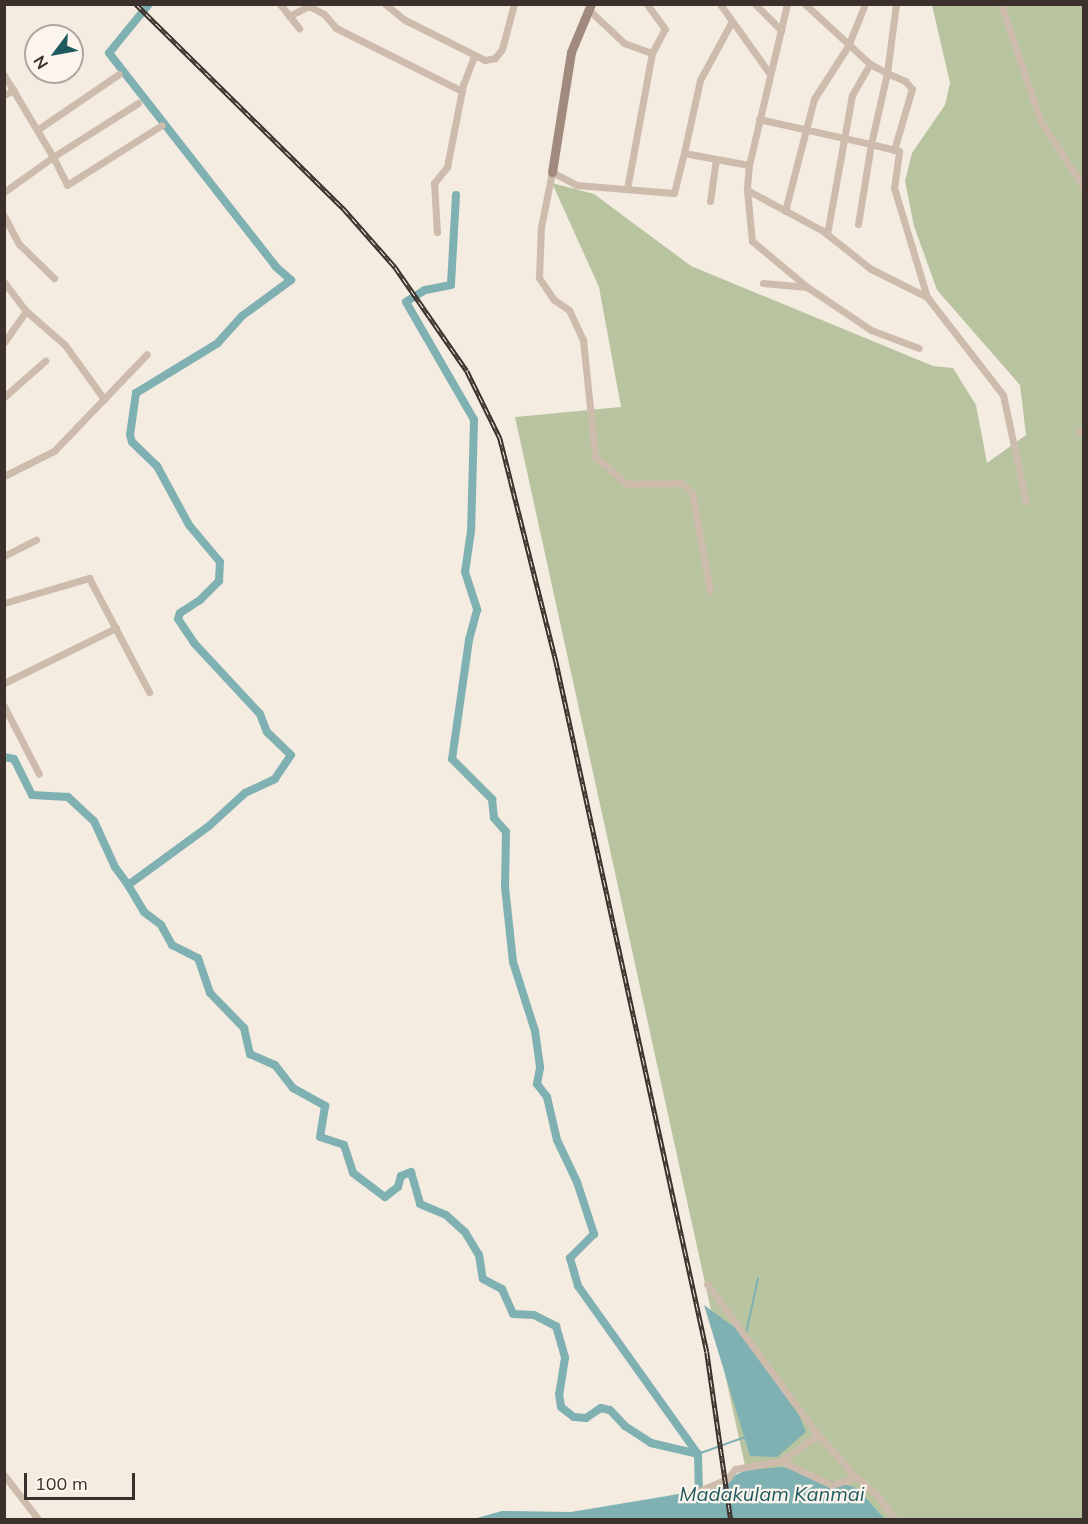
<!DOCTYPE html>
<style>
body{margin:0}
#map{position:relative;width:1088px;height:1524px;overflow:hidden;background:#f4ebe1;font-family:Mulish,sans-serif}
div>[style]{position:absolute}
.green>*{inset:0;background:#b8c4a0}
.water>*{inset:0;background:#7fb0b2}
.stream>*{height:2px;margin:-1px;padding:0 1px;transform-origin:1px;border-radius:1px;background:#7fb0b2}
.canal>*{height:8px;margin:-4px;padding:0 4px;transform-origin:4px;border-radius:4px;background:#7fb0b2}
.street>*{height:7px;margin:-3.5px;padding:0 3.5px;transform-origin:3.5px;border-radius:3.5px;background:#cdbbac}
.secondary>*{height:9px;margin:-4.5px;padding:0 4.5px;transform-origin:4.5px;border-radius:4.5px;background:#a18a7d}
.rail>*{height:4.5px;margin-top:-2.25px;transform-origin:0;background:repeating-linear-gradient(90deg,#fbf5ee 0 7px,#3b302b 0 14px);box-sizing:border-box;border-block:2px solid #3b302b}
span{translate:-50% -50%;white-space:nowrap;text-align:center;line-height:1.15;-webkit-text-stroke:4.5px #fbf5ee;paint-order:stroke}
.water-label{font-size:20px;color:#1f5a5e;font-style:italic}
.frame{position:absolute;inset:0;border:6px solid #3b302b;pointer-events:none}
.north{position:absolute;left:24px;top:24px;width:60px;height:60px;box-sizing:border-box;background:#fbf5ee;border:2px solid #aea6a0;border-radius:50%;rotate:238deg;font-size:16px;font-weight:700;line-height:24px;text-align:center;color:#3b302b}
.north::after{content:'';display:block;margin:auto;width:21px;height:27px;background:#1f5a5e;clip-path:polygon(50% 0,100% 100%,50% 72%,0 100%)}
.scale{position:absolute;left:24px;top:1473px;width:111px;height:27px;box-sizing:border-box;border:3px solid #3b302b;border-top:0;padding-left:8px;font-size:18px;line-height:21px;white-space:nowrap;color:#3b302b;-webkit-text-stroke:4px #fbf5ee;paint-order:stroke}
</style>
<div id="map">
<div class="green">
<i style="clip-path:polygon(932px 5px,1083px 5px,1083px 1519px,885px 1519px,857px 1488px,746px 1470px,515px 417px,621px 407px,599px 287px,552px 183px,594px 194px,691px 266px,933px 366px,953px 368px,976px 405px,987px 463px,1026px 435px,1020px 385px,937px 290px,914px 226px,905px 181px,912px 153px,945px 105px,950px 83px)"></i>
</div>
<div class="water">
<i style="clip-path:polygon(704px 1305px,745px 1335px,796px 1408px,806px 1432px,777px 1457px,750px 1456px)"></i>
<i style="clip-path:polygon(782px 1467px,857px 1488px,885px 1519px,470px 1520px,502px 1511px,571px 1512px,667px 1496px,706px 1489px,746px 1470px)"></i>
</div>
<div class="stream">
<i style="left:746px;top:1334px;width:57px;rotate:-77.9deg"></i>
<i style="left:698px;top:1454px;width:50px;rotate:-19.9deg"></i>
</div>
<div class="canal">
<i style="left:149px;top:4px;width:63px;rotate:129.2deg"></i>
<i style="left:109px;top:53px;width:271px;rotate:52deg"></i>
<i style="left:276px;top:267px;width:20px;rotate:41deg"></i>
<i style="left:291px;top:280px;width:61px;rotate:143.7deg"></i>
<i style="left:242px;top:316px;width:36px;rotate:132deg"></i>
<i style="left:218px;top:343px;width:96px;rotate:148.6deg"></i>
<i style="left:136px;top:393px;width:42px;rotate:98.1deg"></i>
<i style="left:130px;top:435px;width:7px;rotate:74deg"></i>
<i style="left:132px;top:442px;width:35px;rotate:44deg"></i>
<i style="left:157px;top:466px;width:67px;rotate:61.5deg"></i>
<i style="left:189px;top:525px;width:48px;rotate:50deg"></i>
<i style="left:220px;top:562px;width:19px;rotate:93deg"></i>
<i style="left:219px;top:581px;width:27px;rotate:135deg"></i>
<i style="left:200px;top:600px;width:24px;rotate:147deg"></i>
<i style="left:180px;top:613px;width:6px;rotate:108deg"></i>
<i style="left:178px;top:619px;width:29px;rotate:56deg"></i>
<i style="left:194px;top:643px;width:97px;rotate:47.1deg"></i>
<i style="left:260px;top:714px;width:19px;rotate:69deg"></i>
<i style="left:267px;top:732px;width:33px;rotate:44deg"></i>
<i style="left:291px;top:755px;width:29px;rotate:124deg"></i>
<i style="left:275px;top:779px;width:33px;rotate:155deg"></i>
<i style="left:245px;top:793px;width:49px;rotate:137.5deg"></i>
<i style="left:209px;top:826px;width:100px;rotate:143.9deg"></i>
<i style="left:128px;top:885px;width:31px;rotate:59deg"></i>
<i style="left:144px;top:912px;width:21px;rotate:37deg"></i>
<i style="left:161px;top:925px;width:23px;rotate:61deg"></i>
<i style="left:172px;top:945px;width:29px;rotate:27deg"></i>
<i style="left:198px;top:958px;width:37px;rotate:71deg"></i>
<i style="left:210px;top:993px;width:49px;rotate:45.8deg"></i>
<i style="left:244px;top:1028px;width:27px;rotate:77deg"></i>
<i style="left:250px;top:1054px;width:27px;rotate:24deg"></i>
<i style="left:275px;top:1065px;width:29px;rotate:52deg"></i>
<i style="left:293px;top:1088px;width:37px;rotate:29deg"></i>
<i style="left:325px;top:1106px;width:31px;rotate:99deg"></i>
<i style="left:320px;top:1137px;width:25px;rotate:18deg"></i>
<i style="left:344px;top:1145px;width:29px;rotate:72deg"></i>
<i style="left:353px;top:1173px;width:40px;rotate:37deg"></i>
<i style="left:385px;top:1197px;width:16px;rotate:-38deg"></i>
<i style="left:398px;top:1187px;width:11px;rotate:-75deg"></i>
<i style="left:401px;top:1176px;width:11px;rotate:-22deg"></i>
<i style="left:411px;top:1172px;width:33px;rotate:74deg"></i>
<i style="left:420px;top:1204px;width:28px;rotate:23deg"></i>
<i style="left:446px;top:1215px;width:25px;rotate:42deg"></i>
<i style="left:465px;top:1232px;width:27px;rotate:59deg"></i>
<i style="left:479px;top:1255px;width:24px;rotate:81deg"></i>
<i style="left:483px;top:1279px;width:21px;rotate:28deg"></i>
<i style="left:502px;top:1289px;width:27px;rotate:66deg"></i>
<i style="left:513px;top:1314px;width:21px;rotate:3deg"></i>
<i style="left:534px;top:1315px;width:25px;rotate:27deg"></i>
<i style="left:556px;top:1326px;width:33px;rotate:74deg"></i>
<i style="left:565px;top:1358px;width:36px;rotate:99deg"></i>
<i style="left:559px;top:1394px;width:13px;rotate:81deg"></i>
<i style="left:561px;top:1407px;width:16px;rotate:38deg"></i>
<i style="left:574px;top:1417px;width:12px;rotate:5deg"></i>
<i style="left:586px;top:1418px;width:18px;rotate:-34deg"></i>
<i style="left:601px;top:1408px;width:9px;rotate:13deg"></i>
<i style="left:610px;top:1410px;width:22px;rotate:47deg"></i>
<i style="left:625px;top:1426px;width:31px;rotate:33deg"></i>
<i style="left:651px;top:1443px;width:48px;rotate:13.2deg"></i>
<i style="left:698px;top:1454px;width:42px;rotate:88.6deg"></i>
<i style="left:456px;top:195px;width:90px;rotate:93.2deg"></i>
<i style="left:451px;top:285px;width:26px;rotate:169deg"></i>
<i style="left:425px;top:290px;width:22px;rotate:148deg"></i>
<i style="left:406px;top:302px;width:136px;rotate:60deg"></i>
<i style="left:474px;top:420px;width:111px;rotate:91.5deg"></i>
<i style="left:471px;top:531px;width:41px;rotate:98.3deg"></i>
<i style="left:465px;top:572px;width:40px;rotate:72deg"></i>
<i style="left:477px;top:610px;width:31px;rotate:105deg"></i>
<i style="left:469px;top:640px;width:120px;rotate:98.1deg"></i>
<i style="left:452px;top:759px;width:57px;rotate:45deg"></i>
<i style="left:492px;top:799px;width:19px;rotate:84deg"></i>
<i style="left:494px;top:818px;width:18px;rotate:49deg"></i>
<i style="left:506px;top:832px;width:55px;rotate:91deg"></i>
<i style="left:505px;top:887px;width:75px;rotate:83.9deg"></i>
<i style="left:513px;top:962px;width:72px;rotate:72.3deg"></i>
<i style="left:535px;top:1031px;width:37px;rotate:82deg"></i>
<i style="left:540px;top:1068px;width:16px;rotate:101deg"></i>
<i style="left:537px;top:1084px;width:16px;rotate:52deg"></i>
<i style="left:547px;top:1097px;width:44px;rotate:76.9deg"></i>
<i style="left:557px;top:1140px;width:47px;rotate:64.5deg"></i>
<i style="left:577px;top:1182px;width:55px;rotate:71.9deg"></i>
<i style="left:594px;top:1234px;width:34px;rotate:135deg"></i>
<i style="left:570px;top:1258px;width:29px;rotate:74deg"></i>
<i style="left:578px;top:1286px;width:206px;rotate:54.5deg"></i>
<i style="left:4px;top:757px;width:10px;rotate:11deg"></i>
<i style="left:14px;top:759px;width:40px;rotate:63.4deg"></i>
<i style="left:32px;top:795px;width:36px;rotate:3deg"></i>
<i style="left:68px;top:797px;width:35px;rotate:43deg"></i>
<i style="left:94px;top:821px;width:51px;rotate:65.5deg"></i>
<i style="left:115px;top:867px;width:22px;rotate:54deg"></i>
</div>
<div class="street">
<i style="left:280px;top:4px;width:31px;rotate:52deg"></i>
<i style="left:385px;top:4px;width:26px;rotate:39deg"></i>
<i style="left:405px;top:20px;width:89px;rotate:26.6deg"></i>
<i style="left:485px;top:60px;width:10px;rotate:-11deg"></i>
<i style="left:495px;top:58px;width:11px;rotate:-52deg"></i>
<i style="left:502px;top:49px;width:47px;rotate:-75.1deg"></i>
<i style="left:720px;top:4px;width:86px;rotate:54.5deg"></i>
<i style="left:755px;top:4px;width:37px;rotate:45deg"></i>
<i style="left:1001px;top:4px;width:125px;rotate:71.3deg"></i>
<i style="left:1041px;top:122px;width:79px;rotate:56.9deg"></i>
<i style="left:589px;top:10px;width:48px;rotate:43.3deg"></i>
<i style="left:624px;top:43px;width:30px;rotate:20deg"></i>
<i style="left:652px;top:53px;width:27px;rotate:-62deg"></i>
<i style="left:665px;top:29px;width:31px;rotate:-126deg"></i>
<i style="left:289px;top:16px;width:22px;rotate:-27deg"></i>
<i style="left:309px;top:6px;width:17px;rotate:28deg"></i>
<i style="left:324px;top:14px;width:18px;rotate:49deg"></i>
<i style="left:336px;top:28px;width:141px;rotate:26.6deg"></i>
<i style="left:4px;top:75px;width:96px;rotate:59.1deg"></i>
<i style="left:53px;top:157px;width:60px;rotate:144.5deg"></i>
<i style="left:4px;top:95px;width:11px;rotate:-27deg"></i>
<i style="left:138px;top:103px;width:101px;rotate:147.6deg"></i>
<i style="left:53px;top:157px;width:31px;rotate:63deg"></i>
<i style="left:67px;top:185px;width:112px;rotate:-32.3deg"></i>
<i style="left:759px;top:119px;width:115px;rotate:12.6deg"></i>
<i style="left:871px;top:144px;width:81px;rotate:99.2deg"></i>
<i style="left:37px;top:130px;width:99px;rotate:-34.3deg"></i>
<i style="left:894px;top:150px;width:64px;rotate:-73.6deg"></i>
<i style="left:912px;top:89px;width:11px;rotate:-131deg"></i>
<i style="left:905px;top:81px;width:20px;rotate:-156deg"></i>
<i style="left:887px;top:73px;width:70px;rotate:-82.6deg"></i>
<i style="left:684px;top:153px;width:75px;rotate:-77.6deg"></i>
<i style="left:700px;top:80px;width:65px;rotate:-61.5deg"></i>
<i style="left:749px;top:165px;width:165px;rotate:-76.7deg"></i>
<i style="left:627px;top:189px;width:138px;rotate:-79.6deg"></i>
<i style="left:747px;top:190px;width:51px;rotate:84.4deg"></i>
<i style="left:752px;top:241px;width:72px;rotate:39.9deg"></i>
<i style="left:807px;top:287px;width:77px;rotate:33.9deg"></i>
<i style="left:871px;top:330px;width:51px;rotate:20.6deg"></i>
<i style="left:710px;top:201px;width:42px;rotate:-81.9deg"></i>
<i style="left:785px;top:211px;width:116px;rotate:-75.5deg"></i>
<i style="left:814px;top:99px;width:63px;rotate:-57.3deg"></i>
<i style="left:848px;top:46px;width:45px;rotate:-68deg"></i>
<i style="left:4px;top:216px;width:32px;rotate:62deg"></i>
<i style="left:19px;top:244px;width:49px;rotate:44.2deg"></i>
<i style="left:437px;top:232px;width:49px;rotate:-93.5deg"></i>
<i style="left:434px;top:183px;width:21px;rotate:-51deg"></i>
<i style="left:447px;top:167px;width:84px;rotate:-79deg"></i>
<i style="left:463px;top:85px;width:31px;rotate:-69deg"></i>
<i style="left:827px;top:234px;width:141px;rotate:-79.8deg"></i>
<i style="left:852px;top:95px;width:36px;rotate:-60deg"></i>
<i style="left:4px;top:282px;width:36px;rotate:53deg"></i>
<i style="left:26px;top:311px;width:38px;rotate:125deg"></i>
<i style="left:763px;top:283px;width:44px;rotate:5.2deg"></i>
<i style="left:927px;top:297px;width:124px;rotate:52.2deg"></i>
<i style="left:1003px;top:395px;width:109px;rotate:77.9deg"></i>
<i style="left:26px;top:311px;width:52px;rotate:41.1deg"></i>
<i style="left:65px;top:345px;width:67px;rotate:54.2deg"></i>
<i style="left:4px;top:397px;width:55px;rotate:-41.3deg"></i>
<i style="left:1079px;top:431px;width:6px;rotate:31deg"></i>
<i style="left:4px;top:476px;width:56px;rotate:-26.6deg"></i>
<i style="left:54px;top:451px;width:134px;rotate:-46.2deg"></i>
<i style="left:4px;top:556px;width:36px;rotate:-27deg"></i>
<i style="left:710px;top:591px;width:100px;rotate:-100.4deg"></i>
<i style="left:692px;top:493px;width:14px;rotate:-135deg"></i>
<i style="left:682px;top:483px;width:56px;rotate:179deg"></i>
<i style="left:626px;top:484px;width:42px;rotate:-137.9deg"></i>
<i style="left:595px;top:456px;width:117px;rotate:-95.9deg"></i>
<i style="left:583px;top:340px;width:33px;rotate:-115deg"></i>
<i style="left:569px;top:310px;width:18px;rotate:-146deg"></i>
<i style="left:554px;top:300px;width:27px;rotate:-124deg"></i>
<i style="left:539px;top:278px;width:51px;rotate:-87.8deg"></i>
<i style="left:541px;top:227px;width:56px;rotate:-78.7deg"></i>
<i style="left:552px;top:172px;width:27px;rotate:28deg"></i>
<i style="left:576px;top:185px;width:98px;rotate:4.7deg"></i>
<i style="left:674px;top:193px;width:41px;rotate:-76deg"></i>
<i style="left:684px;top:153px;width:66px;rotate:10.5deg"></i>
<i style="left:749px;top:165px;width:25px;rotate:95deg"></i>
<i style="left:747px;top:190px;width:86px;rotate:28.3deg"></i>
<i style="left:823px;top:231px;width:61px;rotate:38.4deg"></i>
<i style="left:871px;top:269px;width:63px;rotate:26.6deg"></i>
<i style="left:927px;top:297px;width:114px;rotate:-106.8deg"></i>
<i style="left:894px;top:188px;width:37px;rotate:-82deg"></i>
<i style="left:899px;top:151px;width:29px;rotate:-166deg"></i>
<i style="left:871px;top:144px;width:73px;rotate:-77.3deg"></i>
<i style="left:887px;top:73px;width:19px;rotate:-152deg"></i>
<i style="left:870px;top:64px;width:88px;rotate:-137.3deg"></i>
<i style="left:4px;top:603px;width:89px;rotate:-16.4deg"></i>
<i style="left:89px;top:578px;width:129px;rotate:62.2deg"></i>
<i style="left:4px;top:683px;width:125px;rotate:-26.2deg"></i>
<i style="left:4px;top:706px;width:76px;rotate:62.8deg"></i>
<i style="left:707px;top:1284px;width:187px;rotate:53.7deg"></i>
<i style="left:818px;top:1435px;width:57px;rotate:47.9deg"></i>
<i style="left:856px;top:1477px;width:29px;rotate:41deg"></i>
<i style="left:878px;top:1496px;width:29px;rotate:55deg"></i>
<i style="left:781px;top:1461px;width:56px;rotate:25.2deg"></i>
<i style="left:832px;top:1485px;width:25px;rotate:-18deg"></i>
<i style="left:4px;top:1475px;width:56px;rotate:52.3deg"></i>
<i style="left:699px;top:1491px;width:30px;rotate:-23deg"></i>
<i style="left:727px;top:1479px;width:13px;rotate:-51deg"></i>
<i style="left:735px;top:1469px;width:47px;rotate:-9.9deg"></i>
<i style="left:781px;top:1461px;width:45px;rotate:-35.1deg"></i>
</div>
<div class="secondary">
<i style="left:552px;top:172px;width:121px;rotate:-81deg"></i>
<i style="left:571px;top:52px;width:52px;rotate:-67.4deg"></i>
</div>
<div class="rail">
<i style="left:136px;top:4px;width:291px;rotate:44.6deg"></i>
<i style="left:343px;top:208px;width:79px;rotate:48.6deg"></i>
<i style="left:395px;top:267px;width:126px;rotate:55.3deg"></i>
<i style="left:467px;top:371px;width:75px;rotate:63.8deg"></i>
<i style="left:500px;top:438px;width:230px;rotate:75.9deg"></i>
<i style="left:556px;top:661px;width:707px;rotate:77.67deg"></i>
<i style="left:707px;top:1352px;width:170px;rotate:81.9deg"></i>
</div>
<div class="water-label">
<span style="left:772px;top:1493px">Madakulam Kanmai</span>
</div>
<div class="frame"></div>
<div class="north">N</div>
<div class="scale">100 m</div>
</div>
